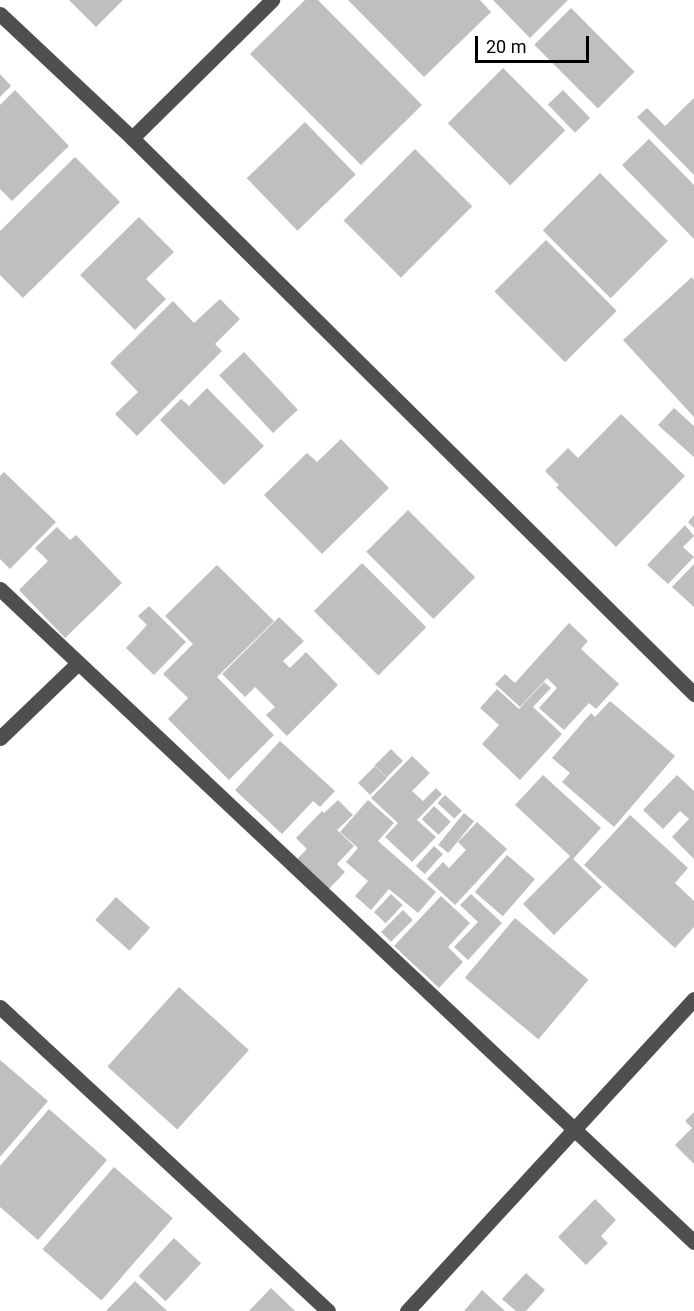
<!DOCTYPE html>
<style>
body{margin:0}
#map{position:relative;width:694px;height:1311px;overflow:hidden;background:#fff;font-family:Roboto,sans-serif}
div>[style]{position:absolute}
.building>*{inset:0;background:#bfbfbf;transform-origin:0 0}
.minor>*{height:15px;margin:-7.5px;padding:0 7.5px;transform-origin:7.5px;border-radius:7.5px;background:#4f4f4f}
span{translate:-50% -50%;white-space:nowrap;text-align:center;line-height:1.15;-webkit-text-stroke:5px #fff;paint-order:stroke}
.scale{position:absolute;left:475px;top:36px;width:114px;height:27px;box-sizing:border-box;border:3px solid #000;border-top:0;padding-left:8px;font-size:18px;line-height:21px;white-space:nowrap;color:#000;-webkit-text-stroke:4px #fff;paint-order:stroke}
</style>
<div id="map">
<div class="building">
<i style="clip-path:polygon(69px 0,123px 0,96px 27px)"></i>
<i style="clip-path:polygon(305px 0,318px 0,422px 105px,361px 165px,250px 54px)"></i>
<i style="clip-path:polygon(348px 0,480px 0,491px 12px,424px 77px)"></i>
<i style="clip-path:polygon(493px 0,568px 0,530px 38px)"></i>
<i style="left:571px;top:8px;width:90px;height:52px;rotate:45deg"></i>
<i style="left:503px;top:68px;width:88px;height:78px;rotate:45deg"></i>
<i style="clip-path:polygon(0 74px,11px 86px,0 97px)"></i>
<i style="clip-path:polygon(15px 90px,69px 146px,12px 201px,0 189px,0 105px)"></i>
<i style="left:563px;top:90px;width:39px;height:21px;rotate:46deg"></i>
<i style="clip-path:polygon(694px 98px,694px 175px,637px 117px,647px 108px,665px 126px)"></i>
<i style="left:305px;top:122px;width:73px;height:81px;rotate:46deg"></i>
<i style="clip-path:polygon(649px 139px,694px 185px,694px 239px,622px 165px)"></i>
<i style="left:415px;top:149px;width:81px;height:101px;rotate:45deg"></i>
<i style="clip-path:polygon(75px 157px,120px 202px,23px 298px,0 275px,0 231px)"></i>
<i style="left:600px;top:173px;width:96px;height:81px;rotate:45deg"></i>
<i style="clip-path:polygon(139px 217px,174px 252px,146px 279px,166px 299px,135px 330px,80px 275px)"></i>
<i style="left:546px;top:240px;width:100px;height:73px;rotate:45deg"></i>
<i style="clip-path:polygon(692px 277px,694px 280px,694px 417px,623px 340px)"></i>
<i style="clip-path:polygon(220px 299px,240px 319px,215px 344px,222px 351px,137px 436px,115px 414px,138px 392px,110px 363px,173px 301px,194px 323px)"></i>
<i style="left:244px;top:352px;width:79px;height:34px;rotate:47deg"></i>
<i style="clip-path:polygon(207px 388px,264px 446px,224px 485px,160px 420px,181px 399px,189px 406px)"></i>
<i style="clip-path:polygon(674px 408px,694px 426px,694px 457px,658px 425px)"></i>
<i style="clip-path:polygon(621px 414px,685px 476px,616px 547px,556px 487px,559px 485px,545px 471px,568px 448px,578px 458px)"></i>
<i style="clip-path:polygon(341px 439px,389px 488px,322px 554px,264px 495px,307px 453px,317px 462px)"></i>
<i style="clip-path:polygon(4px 472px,56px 522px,10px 569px,0 559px,0 476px)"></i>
<i style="left:408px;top:510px;width:95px;height:59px;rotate:45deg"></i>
<i style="clip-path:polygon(694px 515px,694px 528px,688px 522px)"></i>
<i style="clip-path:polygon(685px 525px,694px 536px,683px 547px,694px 557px,668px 584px,647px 565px)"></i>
<i style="clip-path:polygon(57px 527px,70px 540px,76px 535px,122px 583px,65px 638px,19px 590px,48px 561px,35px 548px)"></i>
<i style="left:362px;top:563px;width:91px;height:68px;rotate:45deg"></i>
<i style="clip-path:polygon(694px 564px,694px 607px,672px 587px)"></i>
<i style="clip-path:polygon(217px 565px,274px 621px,217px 677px,274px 735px,229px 780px,168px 719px,188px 698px,163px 674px,193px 644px,165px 616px)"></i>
<i style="clip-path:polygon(149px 606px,186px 642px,154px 675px,126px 648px,147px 625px,138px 616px)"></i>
<i style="clip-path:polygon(279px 617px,304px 641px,283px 661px,290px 668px,306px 652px,338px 685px,287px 736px,266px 715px,275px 707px,255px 687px,245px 697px,222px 674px)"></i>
<i style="clip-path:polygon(569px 623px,588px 641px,581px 649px,619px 684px,596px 709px,589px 703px,564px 730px,539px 708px,557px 688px,547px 678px,520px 707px,495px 684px,505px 674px,515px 683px)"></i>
<i style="clip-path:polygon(544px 682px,551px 688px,533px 707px,562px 734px,520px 780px,482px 744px,499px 725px,480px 708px,497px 689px,519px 709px)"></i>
<i style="clip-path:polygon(610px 701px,675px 756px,614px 827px,562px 782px,570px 773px,552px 758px,591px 713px,595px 717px)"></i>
<i style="clip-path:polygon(280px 741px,335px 791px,320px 807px,313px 801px,282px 834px,235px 790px)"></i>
<i style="left:391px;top:749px;width:17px;height:23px;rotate:45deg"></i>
<i style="clip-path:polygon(412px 756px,430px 773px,412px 791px,423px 801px,436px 788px,442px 794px,417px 820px,436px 837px,412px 862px,385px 837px,398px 823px,371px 798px)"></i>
<i style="left:375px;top:766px;width:17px;height:24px;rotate:45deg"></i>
<i style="clip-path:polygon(543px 775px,601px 828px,573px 859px,602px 887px,554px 935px,523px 904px,570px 856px,515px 805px)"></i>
<i style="clip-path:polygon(677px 775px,694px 791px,694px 859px,672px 837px,689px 819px,680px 811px,663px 829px,643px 810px)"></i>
<i style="left:445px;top:795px;width:23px;height:11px;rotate:43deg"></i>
<i style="clip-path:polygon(338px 800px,353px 815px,337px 830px,354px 846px,337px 864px,345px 872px,327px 891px,295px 861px,307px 849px,296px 838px,322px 811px,324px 813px)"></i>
<i style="clip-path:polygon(368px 800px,394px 823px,378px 841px,436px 892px,418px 913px,389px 889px,371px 910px,355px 896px,368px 881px,346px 862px,358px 848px,340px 832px)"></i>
<i style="left:434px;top:806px;width:23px;height:18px;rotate:43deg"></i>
<i style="left:464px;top:813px;width:13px;height:41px;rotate:39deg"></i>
<i style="clip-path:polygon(630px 815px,688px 868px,675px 883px,694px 901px,694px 927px,675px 948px,584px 865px)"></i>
<i style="clip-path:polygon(477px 822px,507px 849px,455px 905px,427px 879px,443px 862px,449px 868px,466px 850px,458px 842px)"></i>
<i style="left:434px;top:846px;width:12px;height:27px;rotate:42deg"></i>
<i style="left:507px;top:855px;width:37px;height:49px;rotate:41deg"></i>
<i style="left:391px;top:894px;width:16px;height:25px;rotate:43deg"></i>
<i style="clip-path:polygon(471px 894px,502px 923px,468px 960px,454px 947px,478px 922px,460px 905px)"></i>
<i style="clip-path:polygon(441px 896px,470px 923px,448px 947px,463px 962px,439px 988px,394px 946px)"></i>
<i style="left:116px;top:897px;width:46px;height:31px;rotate:42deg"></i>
<i style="left:403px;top:910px;width:14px;height:31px;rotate:45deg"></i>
<i style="left:515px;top:918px;width:96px;height:78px;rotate:40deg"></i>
<i style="left:179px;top:987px;width:94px;height:107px;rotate:42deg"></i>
<i style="clip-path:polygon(0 1060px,48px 1101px,0 1157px)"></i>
<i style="clip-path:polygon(49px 1109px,107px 1160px,38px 1240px,0 1207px,0 1166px)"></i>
<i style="clip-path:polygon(694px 1112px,694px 1164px,675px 1145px,692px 1128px,685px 1121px)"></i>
<i style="left:114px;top:1167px;width:78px;height:109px;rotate:41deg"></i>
<i style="clip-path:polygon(595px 1199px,616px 1220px,601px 1236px,608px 1243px,586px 1265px,558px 1237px)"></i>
<i style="left:174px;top:1238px;width:37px;height:52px;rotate:43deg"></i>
<i style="clip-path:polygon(526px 1273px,545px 1290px,526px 1311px,516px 1311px,502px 1299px)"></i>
<i style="clip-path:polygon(135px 1281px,167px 1311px,106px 1311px)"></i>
<i style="clip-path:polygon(271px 1288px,295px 1311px,249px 1311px)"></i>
<i style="clip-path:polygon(482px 1290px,505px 1311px,464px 1311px)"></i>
</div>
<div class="minor">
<i style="left:0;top:14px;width:181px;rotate:43.2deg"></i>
<i style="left:132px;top:138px;width:791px;rotate:44.69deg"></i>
<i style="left:132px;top:138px;width:197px;rotate:-44.6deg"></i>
<i style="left:0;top:589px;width:953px;rotate:43.26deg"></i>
<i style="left:0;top:738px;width:107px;rotate:-43.9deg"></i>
<i style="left:0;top:1007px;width:447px;rotate:42.8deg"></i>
<i style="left:407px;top:1311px;width:424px;rotate:-47.4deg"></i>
</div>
<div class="scale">20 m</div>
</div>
